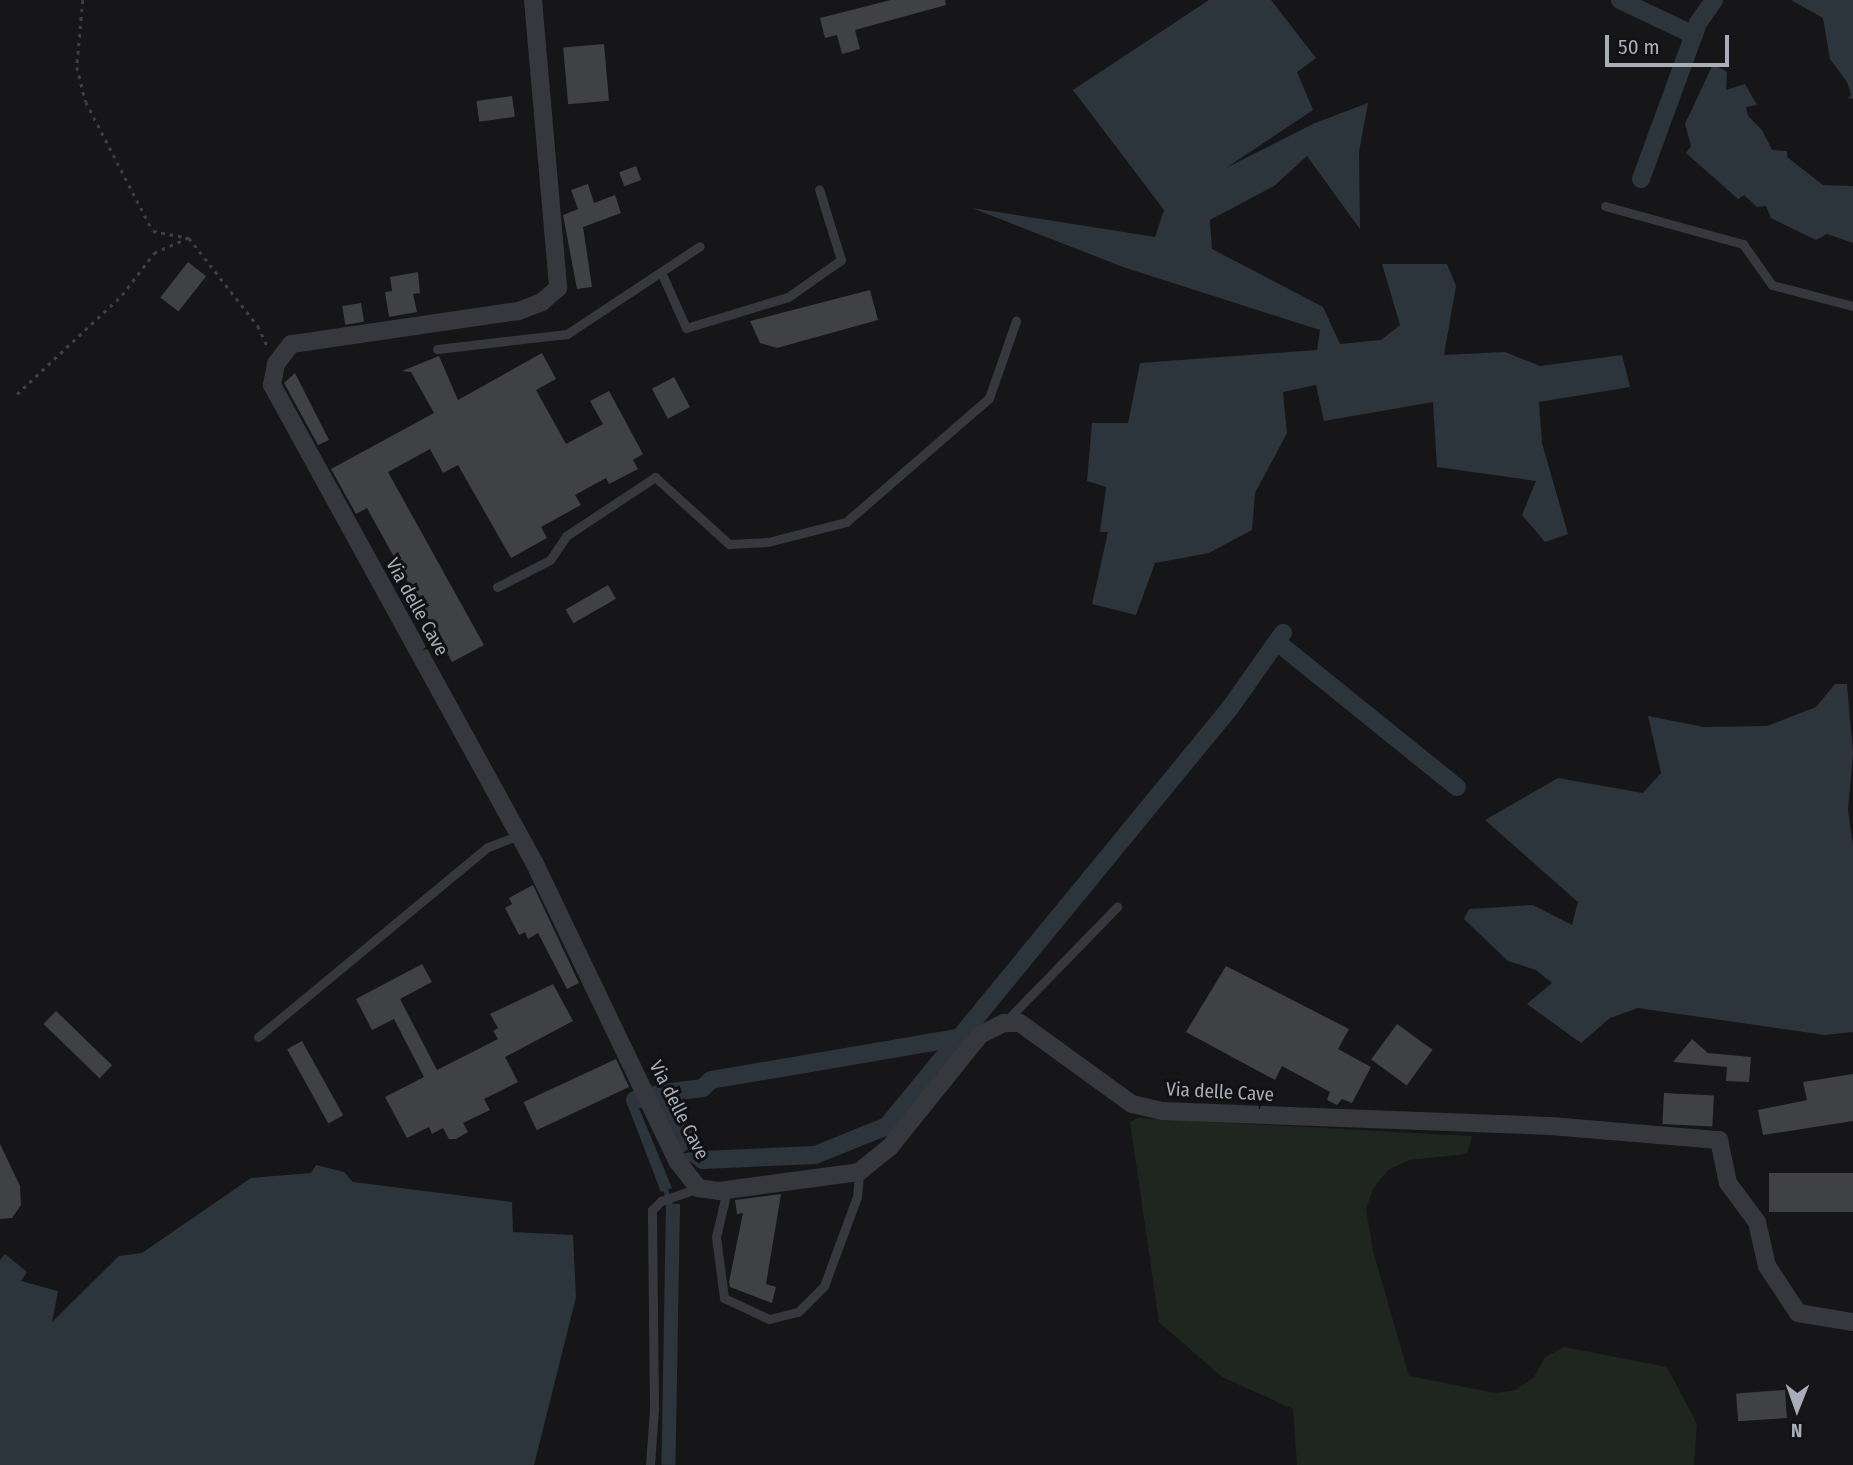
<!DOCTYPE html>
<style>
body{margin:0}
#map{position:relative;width:1853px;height:1465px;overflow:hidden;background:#161618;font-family:"Fira Sans Condensed",sans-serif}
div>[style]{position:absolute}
.green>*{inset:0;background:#1e261f}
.water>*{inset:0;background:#2c353c;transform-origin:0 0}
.stream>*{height:5px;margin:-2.5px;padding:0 2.5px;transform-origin:2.5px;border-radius:2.5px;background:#2c353c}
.canal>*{height:18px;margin:-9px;padding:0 9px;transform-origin:9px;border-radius:9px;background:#2c353c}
.building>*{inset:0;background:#404145;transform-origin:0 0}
.path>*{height:2.5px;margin-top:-1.25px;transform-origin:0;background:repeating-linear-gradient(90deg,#3d3f44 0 3.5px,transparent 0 8.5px)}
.service>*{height:9px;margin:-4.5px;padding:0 4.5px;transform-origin:4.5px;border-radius:4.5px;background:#37383d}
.minor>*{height:18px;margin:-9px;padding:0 9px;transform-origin:9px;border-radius:9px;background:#37383d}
span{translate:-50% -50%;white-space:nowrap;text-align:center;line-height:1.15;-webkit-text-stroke:6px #111113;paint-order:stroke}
.street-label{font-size:19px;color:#a8adb8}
.north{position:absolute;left:1762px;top:1374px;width:70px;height:70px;-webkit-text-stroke:5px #111113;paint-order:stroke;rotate:181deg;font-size:19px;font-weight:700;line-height:28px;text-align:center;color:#a8adb8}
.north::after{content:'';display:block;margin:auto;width:24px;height:32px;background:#a8adb8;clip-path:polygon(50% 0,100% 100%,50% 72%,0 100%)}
.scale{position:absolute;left:1605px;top:35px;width:124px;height:32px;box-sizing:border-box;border:4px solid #a8adb8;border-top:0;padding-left:9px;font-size:21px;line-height:24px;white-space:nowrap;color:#a8adb8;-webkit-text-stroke:5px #111113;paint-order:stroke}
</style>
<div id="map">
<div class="green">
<i style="clip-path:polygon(1138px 1118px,1472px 1136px,1467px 1154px,1409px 1160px,1388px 1170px,1374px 1187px,1366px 1208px,1373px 1251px,1409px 1376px,1495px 1393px,1516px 1390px,1534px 1377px,1545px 1357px,1564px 1347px,1667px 1367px,1697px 1424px,1694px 1465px,1297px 1465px,1293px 1409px,1222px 1377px,1159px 1322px,1130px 1122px)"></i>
</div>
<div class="water">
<i style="clip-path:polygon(1209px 0,1271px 0,1316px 58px,1297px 72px,1313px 110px,1226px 168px,1315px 123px,1368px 103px,1359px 152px,1360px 229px,1307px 156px,1274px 186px,1210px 220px,1212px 249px,1323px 307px,1340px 344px,1381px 340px,1400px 325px,1382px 264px,1447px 264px,1456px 286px,1444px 355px,1505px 352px,1540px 366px,1622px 355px,1630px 387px,1539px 402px,1542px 443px,1568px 534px,1545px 542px,1522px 515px,1536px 481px,1437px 467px,1433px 402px,1324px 421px,1316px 385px,1283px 392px,1287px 433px,1255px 493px,1252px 530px,1209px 553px,1155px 563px,1136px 615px,1092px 604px,1108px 532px,1100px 532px,1106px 487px,1087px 481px,1092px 423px,1128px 423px,1140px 363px,1317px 350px,1320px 330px,1123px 267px,972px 208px,1155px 237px,1164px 210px,1073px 90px)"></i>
<i style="clip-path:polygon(1791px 0,1853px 0,1853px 99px,1848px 98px,1851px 94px,1847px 82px,1830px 59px,1823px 18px)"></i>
<i style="clip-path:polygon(1713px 64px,1727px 72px,1726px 90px,1745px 84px,1757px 105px,1746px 107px,1748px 116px,1762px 130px,1772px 150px,1787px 151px,1787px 157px,1823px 185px,1853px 186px,1853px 243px,1827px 234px,1816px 240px,1771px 218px,1766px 206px,1757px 207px,1744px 195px,1738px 199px,1686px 153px,1691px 146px,1685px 124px)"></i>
<i style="clip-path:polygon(1835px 684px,1847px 684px,1853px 753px,1848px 810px,1853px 845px,1853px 1032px,1825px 1035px,1638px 1008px,1610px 1018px,1581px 1043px,1527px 1004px,1552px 983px,1536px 970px,1508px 961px,1464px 919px,1469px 909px,1533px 905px,1572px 925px,1578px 902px,1485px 820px,1558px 778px,1643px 793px,1661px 773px,1648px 716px,1704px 727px,1767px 726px,1816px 707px)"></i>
<i style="clip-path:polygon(634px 1096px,672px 1188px,661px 1192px,626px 1101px)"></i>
<i style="clip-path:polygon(316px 1165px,344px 1172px,353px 1182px,512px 1202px,513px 1232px,573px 1235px,576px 1297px,534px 1465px,0 1465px,0 1260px,5px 1254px,27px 1272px,21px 1281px,58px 1291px,52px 1322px,119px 1256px,142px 1253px,251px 1178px,311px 1173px)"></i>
<i style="left:680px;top:1204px;width:261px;height:14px;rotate:91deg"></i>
</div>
<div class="stream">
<i style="left:664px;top:1186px;width:28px;rotate:72deg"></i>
</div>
<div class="canal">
<i style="left:1620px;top:0;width:82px;rotate:25.3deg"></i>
<i style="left:1641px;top:179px;width:166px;rotate:-69.9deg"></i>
<i style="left:1698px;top:23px;width:28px;rotate:-55deg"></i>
<i style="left:1277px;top:642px;width:231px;rotate:38.9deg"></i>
<i style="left:663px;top:1093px;width:40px;rotate:-7.1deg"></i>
<i style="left:703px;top:1088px;width:11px;rotate:-45deg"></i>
<i style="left:711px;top:1080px;width:256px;rotate:-9.7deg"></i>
<i style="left:635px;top:1100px;width:29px;rotate:-14deg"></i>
<i style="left:663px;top:1093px;width:67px;rotate:63.4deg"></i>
<i style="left:693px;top:1153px;width:12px;rotate:35deg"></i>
<i style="left:703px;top:1160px;width:112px;rotate:-2.6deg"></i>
<i style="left:815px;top:1155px;width:78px;rotate:-21.9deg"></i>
<i style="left:887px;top:1126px;width:541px;rotate:-50.63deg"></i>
<i style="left:1230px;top:708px;width:92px;rotate:-54.8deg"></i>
</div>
<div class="building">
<i style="clip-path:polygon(891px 0,945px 0,946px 5px,855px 30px,860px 49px,842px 54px,837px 35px,825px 38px,820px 18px)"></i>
<i style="left:604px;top:44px;width:57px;height:41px;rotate:85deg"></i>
<i style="left:512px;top:96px;width:21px;height:36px;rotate:82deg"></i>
<i style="left:636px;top:166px;width:15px;height:18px;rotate:70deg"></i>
<i style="clip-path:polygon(588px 184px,594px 203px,615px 195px,621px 213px,583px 227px,592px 287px,577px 289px,563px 215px,578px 209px,571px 190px)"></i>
<i style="left:188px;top:262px;width:23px;height:45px;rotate:38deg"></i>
<i style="clip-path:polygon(418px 272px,420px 293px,413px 294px,417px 312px,389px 317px,385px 292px,392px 291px,390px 277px)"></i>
<i style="clip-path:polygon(870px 290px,878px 320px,777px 348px,760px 343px,750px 321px)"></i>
<i style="left:361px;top:303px;width:19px;height:19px;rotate:81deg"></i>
<i style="clip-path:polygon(542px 353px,556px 379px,536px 390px,566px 444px,603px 424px,590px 401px,609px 391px,643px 454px,633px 460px,638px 469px,609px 484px,606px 478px,575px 495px,581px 505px,541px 527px,547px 538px,511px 558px,458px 465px,443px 473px,430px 449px,388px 472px,484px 645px,452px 662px,367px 508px,356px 514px,331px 469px,434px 413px,411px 372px,402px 371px,439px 356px,458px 400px)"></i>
<i style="clip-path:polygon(295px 373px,329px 440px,318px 445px,284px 383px)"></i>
<i style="left:674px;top:377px;width:34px;height:25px;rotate:62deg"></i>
<i style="left:608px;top:585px;width:16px;height:49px;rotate:60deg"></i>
<i style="clip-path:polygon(533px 885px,579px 983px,567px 989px,538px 933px,528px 939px,525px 932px,519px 935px,505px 908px,512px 904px,509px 898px)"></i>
<i style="clip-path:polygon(422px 964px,432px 982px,400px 999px,437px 1070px,498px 1039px,493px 1031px,498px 1028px,490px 1014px,553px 984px,573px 1021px,505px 1057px,518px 1082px,484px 1099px,490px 1110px,463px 1123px,468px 1132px,456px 1139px,449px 1139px,443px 1128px,432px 1134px,429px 1127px,407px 1138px,385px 1097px,424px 1077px,394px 1019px,372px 1030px,356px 999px)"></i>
<i style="clip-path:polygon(1226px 966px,1349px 1029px,1338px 1049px,1371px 1067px,1352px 1103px,1342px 1099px,1337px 1105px,1327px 1100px,1330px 1092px,1282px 1066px,1275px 1080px,1186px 1032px)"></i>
<i style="left:56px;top:1011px;width:78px;height:18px;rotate:44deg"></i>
<i style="left:1397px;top:1024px;width:44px;height:44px;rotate:36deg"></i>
<i style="clip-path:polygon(1692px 1039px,1708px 1053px,1751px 1057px,1749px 1082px,1726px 1081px,1727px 1067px,1673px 1062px)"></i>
<i style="left:302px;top:1041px;width:85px;height:17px;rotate:61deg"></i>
<i style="left:616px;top:1059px;width:31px;height:102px;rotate:65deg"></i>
<i style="clip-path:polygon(1853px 1074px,1853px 1121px,1763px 1135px,1758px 1110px,1807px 1100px,1803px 1082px)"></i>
<i style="left:1664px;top:1093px;width:50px;height:31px;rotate:3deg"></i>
<i style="clip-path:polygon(0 1144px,20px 1186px,21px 1205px,12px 1218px,0 1219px)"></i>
<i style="left:1853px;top:1173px;width:39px;height:84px;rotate:90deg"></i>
<i style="clip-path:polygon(781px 1194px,766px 1284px,776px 1287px,772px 1303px,730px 1287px,729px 1282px,743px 1213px,737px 1214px,735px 1200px)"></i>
<i style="left:1785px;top:1390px;width:28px;height:49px;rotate:86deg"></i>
</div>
<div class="path">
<i style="left:83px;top:0;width:67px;rotate:95.1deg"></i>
<i style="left:77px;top:67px;width:36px;rotate:76deg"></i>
<i style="left:86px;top:102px;width:145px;rotate:62.6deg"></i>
<i style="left:153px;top:231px;width:37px;rotate:11deg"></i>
<i style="left:189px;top:238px;width:112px;rotate:51.9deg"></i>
<i style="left:258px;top:326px;width:21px;rotate:65deg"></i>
<i style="left:17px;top:394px;width:144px;rotate:-43.3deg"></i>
<i style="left:122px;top:295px;width:53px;rotate:-52.7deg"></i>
<i style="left:154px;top:253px;width:37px;rotate:-24deg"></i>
</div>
<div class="service">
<i style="left:1605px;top:206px;width:143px;rotate:15.4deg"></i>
<i style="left:1743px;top:244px;width:50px;rotate:54.7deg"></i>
<i style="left:1772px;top:285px;width:84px;rotate:14.5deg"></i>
<i style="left:661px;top:272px;width:61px;rotate:65.9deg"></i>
<i style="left:686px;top:328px;width:107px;rotate:-16.9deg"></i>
<i style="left:788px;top:297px;width:65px;rotate:-34.9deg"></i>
<i style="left:841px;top:260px;width:74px;rotate:-107.2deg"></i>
<i style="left:437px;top:349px;width:131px;rotate:-6.6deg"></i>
<i style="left:567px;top:334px;width:159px;rotate:-33.5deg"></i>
<i style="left:497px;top:587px;width:59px;rotate:-27deg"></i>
<i style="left:550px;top:560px;width:29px;rotate:-56deg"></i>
<i style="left:566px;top:536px;width:107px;rotate:-33.5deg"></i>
<i style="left:655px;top:477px;width:100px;rotate:42.2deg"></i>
<i style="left:729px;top:544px;width:39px;rotate:-3deg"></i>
<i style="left:768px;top:542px;width:81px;rotate:-14.4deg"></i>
<i style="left:846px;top:522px;width:189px;rotate:-40.9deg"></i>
<i style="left:989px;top:398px;width:82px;rotate:-70.7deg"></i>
<i style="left:1005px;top:1022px;width:161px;rotate:-45.8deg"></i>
<i style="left:258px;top:1037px;width:298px;rotate:-39.6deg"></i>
<i style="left:488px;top:847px;width:33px;rotate:-21deg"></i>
<i style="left:727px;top:1190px;width:48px;rotate:103.2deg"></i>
<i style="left:716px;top:1237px;width:62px;rotate:82.5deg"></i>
<i style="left:724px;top:1298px;width:50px;rotate:25deg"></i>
<i style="left:769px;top:1319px;width:30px;rotate:-14deg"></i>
<i style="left:798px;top:1312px;width:37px;rotate:-45deg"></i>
<i style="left:824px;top:1286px;width:95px;rotate:-69.7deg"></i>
<i style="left:857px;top:1197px;width:25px;rotate:-85deg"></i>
<i style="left:650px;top:1465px;width:56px;rotate:-85.9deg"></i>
<i style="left:654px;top:1409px;width:199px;rotate:-90.6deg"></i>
<i style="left:652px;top:1210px;width:13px;rotate:-45deg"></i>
<i style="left:661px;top:1201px;width:39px;rotate:-19deg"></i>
</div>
<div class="minor">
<i style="left:533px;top:0;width:289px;rotate:85deg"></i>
<i style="left:558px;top:288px;width:21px;rotate:139deg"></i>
<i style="left:542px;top:302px;width:26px;rotate:159deg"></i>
<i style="left:518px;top:311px;width:229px;rotate:171.7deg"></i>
<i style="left:291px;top:344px;width:25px;rotate:127deg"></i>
<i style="left:276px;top:364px;width:21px;rotate:101deg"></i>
<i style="left:272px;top:385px;width:544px;rotate:61.22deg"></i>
<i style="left:534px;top:862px;width:333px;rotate:64.4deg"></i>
<i style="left:678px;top:1162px;width:33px;rotate:52deg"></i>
<i style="left:698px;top:1188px;width:21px;rotate:8deg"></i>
<i style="left:719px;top:1191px;width:141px;rotate:-7.7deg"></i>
<i style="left:859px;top:1172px;width:38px;rotate:-39deg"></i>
<i style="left:889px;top:1148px;width:145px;rotate:-51.2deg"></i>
<i style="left:980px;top:1035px;width:27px;rotate:-27deg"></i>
<i style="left:1004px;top:1023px;width:16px"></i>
<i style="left:1020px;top:1023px;width:138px;rotate:35.9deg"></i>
<i style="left:1132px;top:1104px;width:31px;rotate:13deg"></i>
<i style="left:1162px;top:1111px;width:389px;rotate:2.2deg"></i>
<i style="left:1551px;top:1126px;width:169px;rotate:4.8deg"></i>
<i style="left:1719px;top:1140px;width:44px;rotate:78.2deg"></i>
<i style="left:1728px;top:1183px;width:49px;rotate:53.4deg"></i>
<i style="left:1757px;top:1222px;width:45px;rotate:77.2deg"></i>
<i style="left:1767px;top:1266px;width:56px;rotate:56.6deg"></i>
<i style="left:1798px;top:1313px;width:56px;rotate:9.3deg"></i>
</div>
<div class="street-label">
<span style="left:417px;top:607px;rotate:61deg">Via delle Cave</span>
<span style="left:1220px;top:1092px;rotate:3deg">Via delle Cave</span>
<span style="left:679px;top:1110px;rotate:63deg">Via delle Cave</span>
</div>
<div class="north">N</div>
<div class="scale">50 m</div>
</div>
